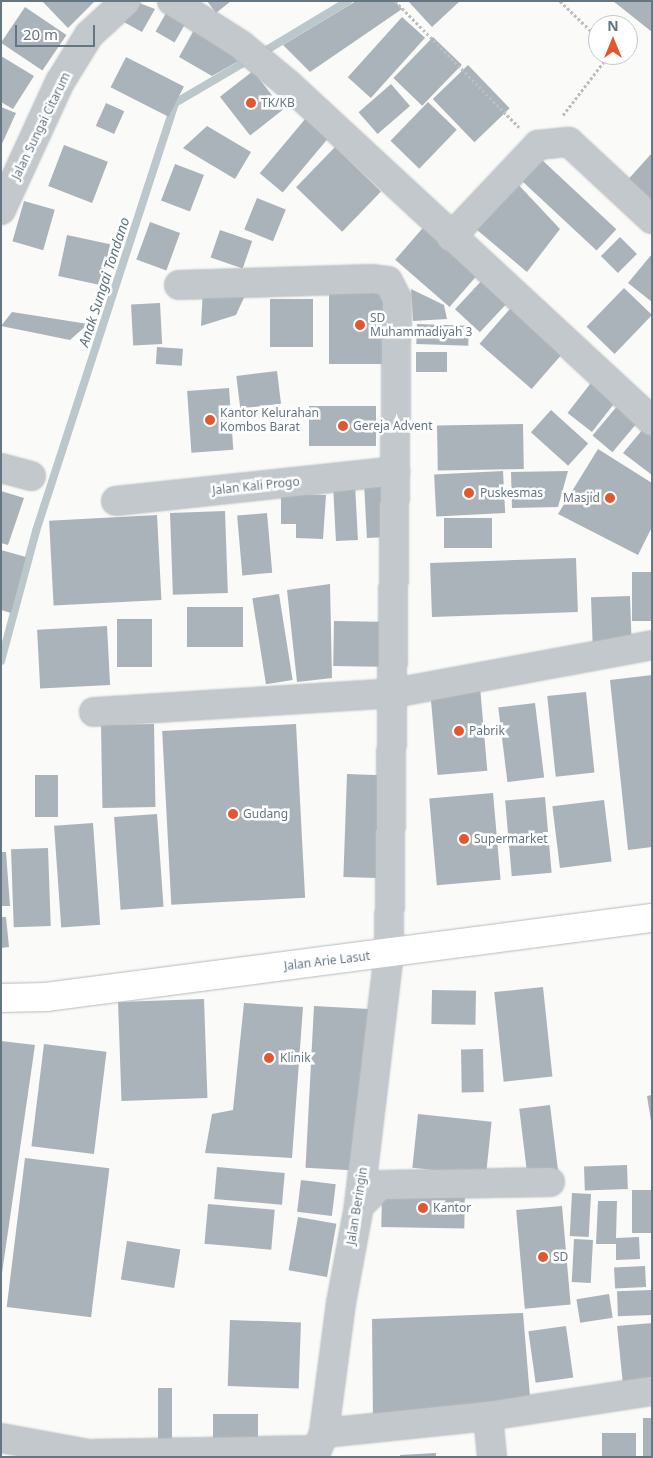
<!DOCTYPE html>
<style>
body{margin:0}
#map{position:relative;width:653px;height:1458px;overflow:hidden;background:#fafaf8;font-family:"Noto Sans",sans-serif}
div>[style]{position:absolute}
.stream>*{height:8px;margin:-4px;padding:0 4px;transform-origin:4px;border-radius:4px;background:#bbc7cb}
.building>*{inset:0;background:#aab3b9;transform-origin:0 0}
.path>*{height:3px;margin-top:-1.5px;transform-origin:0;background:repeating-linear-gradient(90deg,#bbbfc2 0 2.5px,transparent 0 5px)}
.roads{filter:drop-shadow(0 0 1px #b5babe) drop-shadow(0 0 1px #b5babe)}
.minor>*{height:28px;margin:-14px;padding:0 14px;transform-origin:14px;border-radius:14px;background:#c3c8cc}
.major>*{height:28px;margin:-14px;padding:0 14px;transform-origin:14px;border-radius:14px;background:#fff}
.dots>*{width:14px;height:14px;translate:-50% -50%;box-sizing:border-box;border:2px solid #fff;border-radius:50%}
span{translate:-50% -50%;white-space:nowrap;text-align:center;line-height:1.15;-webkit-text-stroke:5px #fff;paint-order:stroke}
.poi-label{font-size:12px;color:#657683}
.left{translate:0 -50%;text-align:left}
.right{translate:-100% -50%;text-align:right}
.street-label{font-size:12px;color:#657683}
.water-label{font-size:14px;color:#60757c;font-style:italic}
.frame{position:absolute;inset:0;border:2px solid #657683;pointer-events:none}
.north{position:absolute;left:588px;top:15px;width:50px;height:50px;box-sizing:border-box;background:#fff;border:1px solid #c1c8cd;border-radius:50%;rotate:0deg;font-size:14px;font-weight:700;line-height:20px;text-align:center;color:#657683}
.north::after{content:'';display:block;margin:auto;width:18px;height:22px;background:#e4572e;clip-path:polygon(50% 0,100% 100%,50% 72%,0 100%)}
.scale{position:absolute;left:15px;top:25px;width:80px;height:22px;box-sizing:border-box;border:2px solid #657683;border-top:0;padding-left:6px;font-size:15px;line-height:18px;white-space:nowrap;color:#657683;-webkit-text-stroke:4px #fff;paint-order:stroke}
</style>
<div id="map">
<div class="stream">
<i style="left:260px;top:54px;width:103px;rotate:-31.1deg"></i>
<i style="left:1px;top:661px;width:135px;rotate:-74.9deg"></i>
<i style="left:36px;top:531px;width:450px;rotate:-72deg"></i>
<i style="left:175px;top:103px;width:87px;rotate:-30.4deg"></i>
</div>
<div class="building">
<i style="clip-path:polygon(42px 1px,95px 1px,68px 28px)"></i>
<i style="clip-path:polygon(134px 1px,155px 9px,142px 32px,122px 21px)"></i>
<i style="clip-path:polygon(207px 1px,231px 1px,216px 13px)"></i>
<i style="clip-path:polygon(356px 1px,395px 1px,402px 9px,310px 72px,283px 45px)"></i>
<i style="clip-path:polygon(408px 1px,460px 1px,432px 27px)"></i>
<i style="clip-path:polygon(613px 1px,652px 1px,652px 32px)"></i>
<i style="left:25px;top:7px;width:50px;height:43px;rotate:34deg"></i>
<i style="left:169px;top:8px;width:22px;height:27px;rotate:30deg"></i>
<i style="left:402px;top:17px;width:31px;height:81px;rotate:42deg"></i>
<i style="clip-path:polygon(200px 19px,249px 55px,212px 76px,179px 57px)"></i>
<i style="left:433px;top:37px;width:40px;height:57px;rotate:44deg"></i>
<i style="clip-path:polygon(1px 56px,34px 76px,13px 109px,1px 102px)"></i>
<i style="left:126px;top:57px;width:65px;height:34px;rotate:27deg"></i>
<i style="left:468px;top:65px;width:60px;height:49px;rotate:46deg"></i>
<i style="left:253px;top:71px;width:49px;height:42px;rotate:52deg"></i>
<i style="left:391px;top:84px;width:29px;height:43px;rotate:49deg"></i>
<i style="left:428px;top:102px;width:40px;height:54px;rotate:44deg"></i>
<i style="left:106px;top:103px;width:20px;height:25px;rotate:24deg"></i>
<i style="clip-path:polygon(1px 107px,16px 113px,1px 146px)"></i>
<i style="left:306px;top:118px;width:30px;height:72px;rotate:40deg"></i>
<i style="clip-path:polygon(207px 126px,251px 152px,235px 179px,183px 148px)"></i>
<i style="left:64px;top:145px;width:47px;height:44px;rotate:21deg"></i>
<i style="left:335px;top:147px;width:64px;height:56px;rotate:44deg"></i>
<i style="clip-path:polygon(652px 153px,652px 207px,624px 184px)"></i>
<i style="left:541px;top:159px;width:103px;height:29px;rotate:43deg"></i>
<i style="left:175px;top:164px;width:31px;height:39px;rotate:21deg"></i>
<i style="clip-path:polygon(514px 180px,560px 229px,527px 272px,470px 224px)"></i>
<i style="left:257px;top:198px;width:31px;height:34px;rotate:22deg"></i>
<i style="left:24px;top:201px;width:32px;height:42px;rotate:16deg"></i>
<i style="left:150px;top:222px;width:32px;height:40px;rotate:20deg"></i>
<i style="left:428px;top:222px;width:72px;height:50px;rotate:41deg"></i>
<i style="left:220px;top:230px;width:34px;height:29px;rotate:19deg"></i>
<i style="left:67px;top:235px;width:44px;height:42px;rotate:12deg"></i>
<i style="left:620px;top:237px;width:24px;height:27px;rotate:45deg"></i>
<i style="clip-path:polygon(652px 254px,652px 302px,628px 283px)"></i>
<i style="left:485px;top:277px;width:34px;height:44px;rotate:43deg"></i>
<i style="left:329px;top:286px;width:61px;height:78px"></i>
<i style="clip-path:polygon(203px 288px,247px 291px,236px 315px,201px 326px)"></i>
<i style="left:624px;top:288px;width:39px;height:54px;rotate:44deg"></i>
<i style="clip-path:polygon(411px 289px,444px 305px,447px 319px,413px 321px)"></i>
<i style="left:270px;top:299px;width:43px;height:48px"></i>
<i style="left:160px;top:303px;width:41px;height:29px;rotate:87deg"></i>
<i style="left:515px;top:303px;width:69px;height:54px;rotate:41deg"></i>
<i style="clip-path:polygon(12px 312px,88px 324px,70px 340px,1px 326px)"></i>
<i style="left:417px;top:324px;width:52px;height:20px;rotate:2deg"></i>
<i style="left:157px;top:347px;width:26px;height:17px;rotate:4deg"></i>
<i style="left:416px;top:352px;width:31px;height:20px"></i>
<i style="left:277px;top:371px;width:33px;height:41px;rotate:83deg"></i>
<i style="left:594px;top:379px;width:31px;height:43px;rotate:38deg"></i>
<i style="left:229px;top:388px;width:62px;height:42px;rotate:86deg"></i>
<i style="left:624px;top:398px;width:26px;height:49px;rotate:40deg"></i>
<i style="left:309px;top:406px;width:67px;height:40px"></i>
<i style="left:551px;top:410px;width:50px;height:30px;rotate:42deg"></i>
<i style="clip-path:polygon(648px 423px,652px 426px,652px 475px,623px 453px)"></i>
<i style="left:523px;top:424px;width:45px;height:86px;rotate:89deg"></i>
<i style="clip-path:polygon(598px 449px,652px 483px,652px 527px,638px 555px,558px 514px)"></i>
<i style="left:503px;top:471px;width:42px;height:69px;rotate:87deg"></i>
<i style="clip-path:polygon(568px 471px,558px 507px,512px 508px,511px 472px)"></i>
<i style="left:386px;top:482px;width:55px;height:22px;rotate:87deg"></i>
<i style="left:355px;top:484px;width:56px;height:22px;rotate:87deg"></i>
<i style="clip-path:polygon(1px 491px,24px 498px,8px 545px,1px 543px)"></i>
<i style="clip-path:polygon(281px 494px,326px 495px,323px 539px,296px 538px,296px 524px,281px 524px)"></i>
<i style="left:225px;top:511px;width:82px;height:55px;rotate:88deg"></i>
<i style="left:267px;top:513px;width:60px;height:30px;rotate:85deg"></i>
<i style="left:157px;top:515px;width:85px;height:108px;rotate:87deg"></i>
<i style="left:492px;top:518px;width:30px;height:48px;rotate:90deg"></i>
<i style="clip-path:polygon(1px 550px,26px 557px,11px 613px,1px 610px)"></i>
<i style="left:576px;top:558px;width:54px;height:146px;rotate:88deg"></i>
<i style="left:652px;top:572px;width:49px;height:20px;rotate:90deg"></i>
<i style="clip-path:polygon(330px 584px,332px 678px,297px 682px,287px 590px)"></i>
<i style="left:279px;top:594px;width:87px;height:27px;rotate:81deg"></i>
<i style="left:630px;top:596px;width:49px;height:39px;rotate:88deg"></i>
<i style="left:243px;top:607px;width:40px;height:56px;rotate:90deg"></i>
<i style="left:152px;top:619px;width:48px;height:35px;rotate:90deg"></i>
<i style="left:334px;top:621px;width:47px;height:45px;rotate:1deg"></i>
<i style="left:107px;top:626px;width:59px;height:70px;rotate:87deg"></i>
<i style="clip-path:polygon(652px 675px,652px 847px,628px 850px,610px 680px)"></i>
<i style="left:480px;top:687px;width:84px;height:50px;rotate:85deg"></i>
<i style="left:586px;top:692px;width:81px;height:39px;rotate:84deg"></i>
<i style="left:535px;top:703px;width:75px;height:37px;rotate:83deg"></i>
<i style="left:154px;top:724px;width:83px;height:53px;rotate:89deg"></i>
<i style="left:296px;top:724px;width:174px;height:134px;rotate:87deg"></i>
<i style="left:347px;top:774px;width:34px;height:103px;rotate:2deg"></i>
<i style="left:35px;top:775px;width:23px;height:42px"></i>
<i style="left:493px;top:793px;width:87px;height:64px;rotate:85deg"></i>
<i style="left:545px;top:797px;width:76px;height:40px;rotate:85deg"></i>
<i style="left:604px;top:800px;width:62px;height:52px;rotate:83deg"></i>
<i style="left:157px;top:814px;width:93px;height:43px;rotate:86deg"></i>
<i style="left:93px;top:823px;width:102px;height:39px;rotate:86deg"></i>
<i style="left:48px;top:848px;width:78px;height:37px;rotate:88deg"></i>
<i style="clip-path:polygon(1px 852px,6px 852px,10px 906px,1px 906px)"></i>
<i style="clip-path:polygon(1px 917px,6px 917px,9px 947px,1px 948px)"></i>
<i style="left:543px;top:987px;width:90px;height:49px;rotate:84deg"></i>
<i style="left:432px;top:990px;width:44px;height:34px;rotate:1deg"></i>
<i style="left:204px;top:999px;width:99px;height:86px;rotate:88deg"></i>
<i style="clip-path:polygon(244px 1003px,303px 1007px,292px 1158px,205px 1153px,212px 1114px,233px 1110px)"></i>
<i style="left:314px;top:1006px;width:55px;height:162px;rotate:3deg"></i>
<i style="clip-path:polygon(1px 1041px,35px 1045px,2px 1273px,1px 1273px)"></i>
<i style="left:44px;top:1044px;width:63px;height:103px;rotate:7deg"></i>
<i style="left:483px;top:1049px;width:43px;height:22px;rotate:89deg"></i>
<i style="clip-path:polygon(652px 1095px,652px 1120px,651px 1121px,647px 1096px)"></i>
<i style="left:550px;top:1105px;width:66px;height:31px;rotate:83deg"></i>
<i style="left:418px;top:1114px;width:74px;height:54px;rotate:6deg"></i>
<i style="left:25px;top:1158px;width:85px;height:150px;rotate:7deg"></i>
<i style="left:627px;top:1165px;width:24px;height:43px;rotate:88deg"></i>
<i style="left:217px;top:1167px;width:68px;height:32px;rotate:5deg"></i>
<i style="left:301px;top:1180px;width:35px;height:32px;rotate:7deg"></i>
<i style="left:382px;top:1187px;width:83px;height:40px;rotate:1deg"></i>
<i style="left:632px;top:1190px;width:20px;height:43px"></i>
<i style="left:572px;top:1193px;width:19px;height:43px;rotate:3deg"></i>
<i style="clip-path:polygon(598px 1201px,617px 1201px,616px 1238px,639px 1237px,640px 1259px,616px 1260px,616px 1244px,596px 1244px)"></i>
<i style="left:208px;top:1204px;width:67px;height:40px;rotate:5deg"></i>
<i style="left:562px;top:1206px;width:99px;height:46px;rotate:85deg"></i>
<i style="left:298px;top:1217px;width:39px;height:54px;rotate:10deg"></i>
<i style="left:574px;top:1239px;width:19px;height:43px;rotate:3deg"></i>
<i style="left:127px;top:1241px;width:54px;height:39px;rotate:9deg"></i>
<i style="left:645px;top:1266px;width:21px;height:31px;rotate:87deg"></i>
<i style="left:651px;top:1290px;width:25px;height:34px;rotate:88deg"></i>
<i style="left:609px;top:1294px;width:24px;height:33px;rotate:81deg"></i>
<i style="clip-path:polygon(523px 1313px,530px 1397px,373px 1422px,372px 1319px)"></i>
<i style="left:230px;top:1320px;width:71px;height:66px;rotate:2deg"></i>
<i style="clip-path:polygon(652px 1323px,652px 1382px,623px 1385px,617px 1326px)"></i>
<i style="left:566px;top:1326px;width:52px;height:38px;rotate:82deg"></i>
<i style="left:158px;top:1388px;width:14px;height:57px"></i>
<i style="left:213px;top:1414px;width:45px;height:24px"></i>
<i style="left:643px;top:1418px;width:9px;height:39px"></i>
<i style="left:636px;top:1433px;width:24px;height:34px;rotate:90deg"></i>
<i style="clip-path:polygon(436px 1453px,436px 1457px,400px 1457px,400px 1455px)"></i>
</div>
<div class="path">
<i style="left:395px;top:1px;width:177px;rotate:45.5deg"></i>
<i style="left:560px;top:1px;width:53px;rotate:44.2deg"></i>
<i style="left:563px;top:115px;width:76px;rotate:-52.5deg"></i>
</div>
<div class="roads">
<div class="minor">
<i style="left:172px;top:1px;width:82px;rotate:32.5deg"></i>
<i style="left:241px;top:45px;width:61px;rotate:39.7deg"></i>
<i style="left:288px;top:84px;width:496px;rotate:42.8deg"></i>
<i style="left:1px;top:210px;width:141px;rotate:-65.3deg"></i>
<i style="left:60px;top:82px;width:55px;rotate:-58.3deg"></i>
<i style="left:89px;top:35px;width:50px;rotate:-42.6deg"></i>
<i style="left:451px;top:237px;width:127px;rotate:-46.6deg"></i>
<i style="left:538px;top:145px;width:31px;rotate:-6deg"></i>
<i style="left:569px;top:142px;width:113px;rotate:42.9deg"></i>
<i style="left:179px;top:285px;width:194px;rotate:-1.8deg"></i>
<i style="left:373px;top:279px;width:15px;rotate:8deg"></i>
<i style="left:388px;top:281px;width:20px;rotate:63deg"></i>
<i style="left:397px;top:299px;width:654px;rotate:90.7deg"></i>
<i style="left:389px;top:953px;width:255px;rotate:96.8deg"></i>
<i style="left:359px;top:1206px;width:99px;rotate:100.5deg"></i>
<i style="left:341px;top:1303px;width:131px;rotate:97.5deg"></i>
<i style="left:324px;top:1433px;width:26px;rotate:113deg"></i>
<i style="left:1px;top:468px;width:31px;rotate:15deg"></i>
<i style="left:116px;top:501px;width:281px;rotate:-6.1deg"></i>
<i style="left:94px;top:712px;width:301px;rotate:-3.6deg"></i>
<i style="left:394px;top:693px;width:262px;rotate:-10.5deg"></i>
<i style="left:359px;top:1206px;width:30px;rotate:-44deg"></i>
<i style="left:381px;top:1185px;width:169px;rotate:-1deg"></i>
<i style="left:488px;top:1416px;width:41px;rotate:84.4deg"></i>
<i style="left:324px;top:1433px;width:165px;rotate:-5.9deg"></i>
<i style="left:488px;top:1416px;width:166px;rotate:-8.7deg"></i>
<i style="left:1px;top:1438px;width:89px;rotate:10.3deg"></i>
<i style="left:89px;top:1454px;width:227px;rotate:-1deg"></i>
</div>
<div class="major">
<i style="left:1px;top:998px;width:45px;rotate:-1.3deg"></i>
<i style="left:46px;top:997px;width:611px;rotate:-7.43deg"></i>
</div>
</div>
<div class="dots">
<i style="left:251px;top:103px;background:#e4572e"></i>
<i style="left:360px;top:325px;background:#e4572e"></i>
<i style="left:210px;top:420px;background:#e4572e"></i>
<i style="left:343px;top:426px;background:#e4572e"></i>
<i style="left:469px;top:493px;background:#e4572e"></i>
<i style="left:610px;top:498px;background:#e4572e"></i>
<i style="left:459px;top:731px;background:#e4572e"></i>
<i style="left:233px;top:814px;background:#e4572e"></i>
<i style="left:464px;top:839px;background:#e4572e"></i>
<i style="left:269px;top:1058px;background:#e4572e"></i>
<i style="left:423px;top:1208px;background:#e4572e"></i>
<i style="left:543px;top:1257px;background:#e4572e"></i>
</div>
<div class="poi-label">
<span class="left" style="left:261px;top:103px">TK/KB</span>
<span class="left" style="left:370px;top:325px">SD<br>Muhammadiyah 3</span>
<span class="left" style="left:220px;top:420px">Kantor Kelurahan<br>Kombos Barat</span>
<span class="left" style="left:353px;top:426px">Gereja Advent</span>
<span class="left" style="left:480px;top:493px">Puskesmas</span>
<span class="right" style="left:600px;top:498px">Masjid</span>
<span class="left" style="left:469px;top:731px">Pabrik</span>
<span class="left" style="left:243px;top:814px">Gudang</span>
<span class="left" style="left:474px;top:839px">Supermarket</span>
<span class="left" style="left:280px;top:1058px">Klinik</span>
<span class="left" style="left:433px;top:1208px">Kantor</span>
<span class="left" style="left:553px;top:1257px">SD</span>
</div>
<div class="street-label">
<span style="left:41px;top:126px;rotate:-64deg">Jalan Sungai Citarum</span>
<span style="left:256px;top:486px;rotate:-6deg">Jalan Kali Progo</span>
<span style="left:327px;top:961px;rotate:-7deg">Jalan Arie Lasut</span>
<span style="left:357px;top:1206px;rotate:-81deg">Jalan Beringin</span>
</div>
<div class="water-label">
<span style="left:104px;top:282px;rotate:-72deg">Anak Sungai Tondano</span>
</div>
<div class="frame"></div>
<div class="north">N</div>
<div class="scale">20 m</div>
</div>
